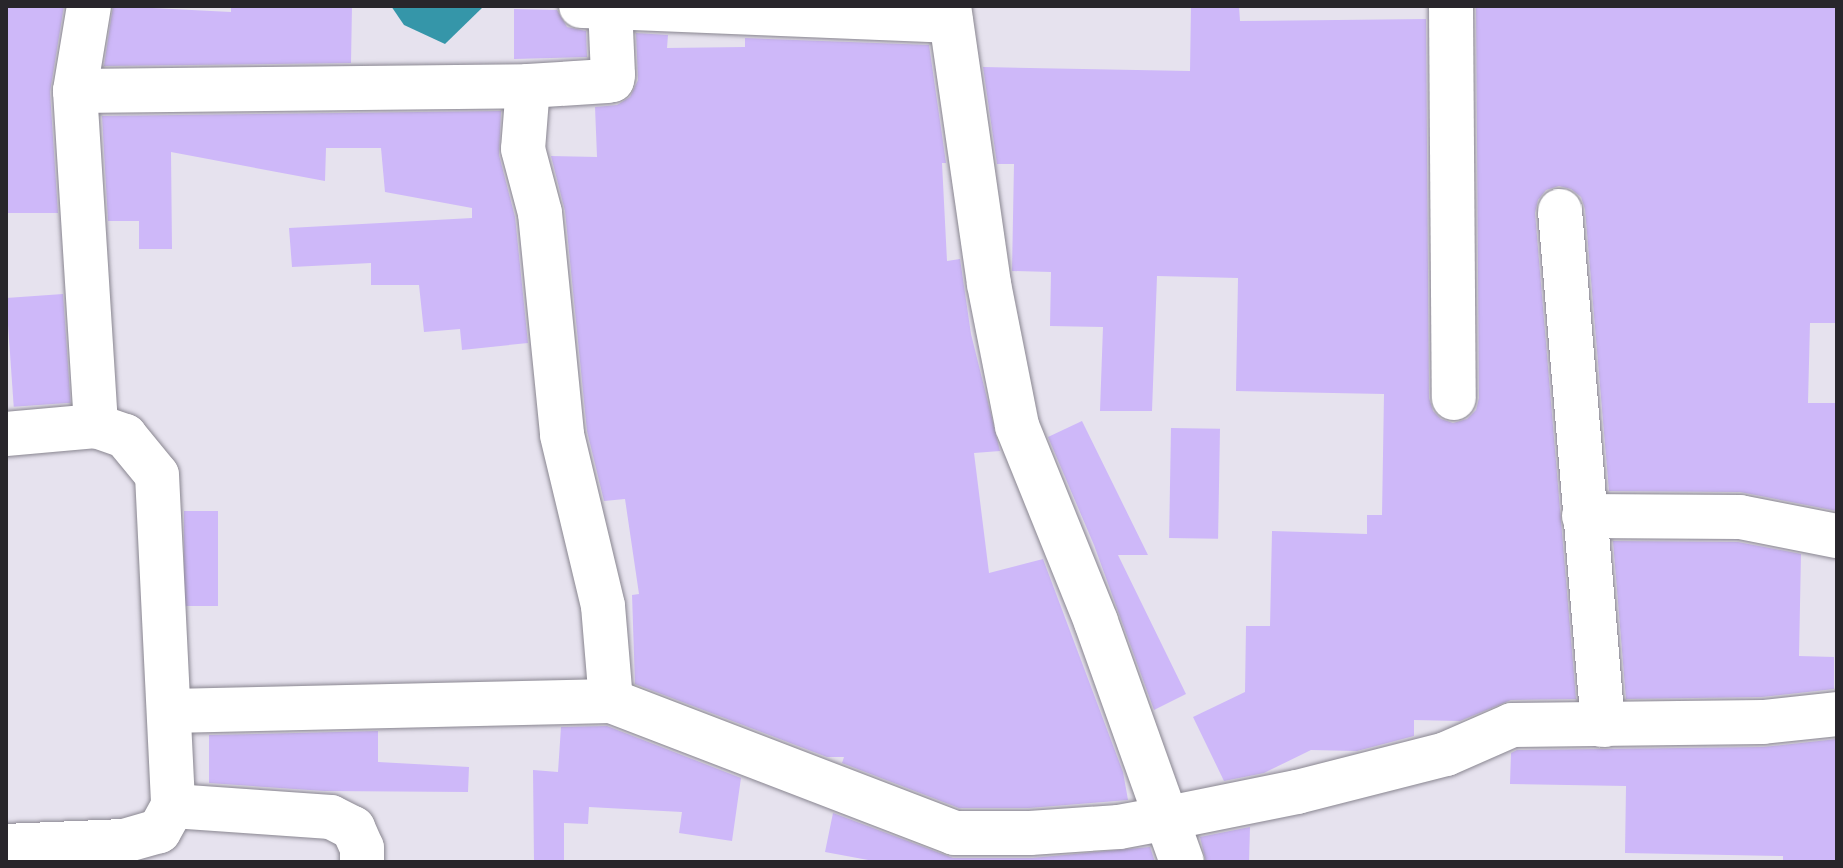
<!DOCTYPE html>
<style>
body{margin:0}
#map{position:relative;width:1843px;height:868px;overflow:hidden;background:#e6e2ee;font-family:"Alegreya Sans",sans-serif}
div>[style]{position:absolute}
.water>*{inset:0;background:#3596a9}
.building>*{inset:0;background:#ceb8f9;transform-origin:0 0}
.roads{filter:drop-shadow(0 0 2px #898690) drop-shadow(0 0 2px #898690)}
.minor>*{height:44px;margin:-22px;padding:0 22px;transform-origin:22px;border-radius:22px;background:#fff}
span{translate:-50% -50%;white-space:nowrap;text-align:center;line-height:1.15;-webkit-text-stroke:6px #fff;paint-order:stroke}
.frame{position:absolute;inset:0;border:8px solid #28262b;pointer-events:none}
</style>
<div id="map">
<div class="water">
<i style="clip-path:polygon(391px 6px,484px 6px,445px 44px,404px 25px)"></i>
</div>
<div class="building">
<i style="clip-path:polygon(6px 6px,64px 6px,50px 92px,58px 213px,6px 213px)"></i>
<i style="clip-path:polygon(113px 6px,231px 12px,231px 6px,352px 6px,351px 63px,104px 66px)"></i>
<i style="clip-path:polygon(1191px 6px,1239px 6px,1240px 21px,1426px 19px,1429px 398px,1433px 411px,1441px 419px,1453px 423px,1467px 419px,1476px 410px,1479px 398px,1476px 6px,1837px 6px,1837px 323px,1810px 323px,1808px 403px,1837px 403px,1837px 511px,1740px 492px,1609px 491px,1585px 209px,1581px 197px,1571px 189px,1559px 186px,1546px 190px,1538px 200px,1535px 213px,1576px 699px,1511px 700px,1460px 721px,1414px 720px,1414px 736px,1357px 751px,1311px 750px,1264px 773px,1224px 781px,1193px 717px,1245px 692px,1246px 626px,1270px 626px,1272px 531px,1367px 534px,1367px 515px,1382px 515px,1384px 394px,1236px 391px,1238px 278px,1157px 276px,1152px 411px,1100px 411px,1103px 327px,1050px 326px,1051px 272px,1012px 271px,1014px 164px,997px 164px,983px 67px,1190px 71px)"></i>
<i style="clip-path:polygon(514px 9px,557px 10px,567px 27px,586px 31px,587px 57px,514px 59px)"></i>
<i style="clip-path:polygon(636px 33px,668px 35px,667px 48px,745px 47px,745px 38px,929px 45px,946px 163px,942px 163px,947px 261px,960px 259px,971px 334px,1000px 451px,974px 453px,989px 573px,1043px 559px,1123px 772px,1128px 800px,1029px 808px,959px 808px,842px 763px,844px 757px,827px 757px,635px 684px,632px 595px,639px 594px,625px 499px,604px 501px,587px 431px,565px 211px,551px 156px,597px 157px,595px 107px,617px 105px,630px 97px,638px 80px)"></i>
<i style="clip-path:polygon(501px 111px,499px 155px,515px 217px,528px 343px,462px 350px,460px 329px,424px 332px,419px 285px,371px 285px,371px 263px,292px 267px,289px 228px,472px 218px,472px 208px,385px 192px,381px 148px,326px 148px,325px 181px,171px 152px,172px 249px,139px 249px,139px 221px,108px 221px,102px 116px)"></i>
<i style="left:63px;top:294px;width:109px;height:57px;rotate:86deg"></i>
<i style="clip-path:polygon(1082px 421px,1148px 555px,1118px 555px,1186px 694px,1154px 710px,1094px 545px,1048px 437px)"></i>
<i style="left:1171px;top:428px;width:49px;height:110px;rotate:1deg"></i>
<i style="left:184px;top:511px;width:34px;height:95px"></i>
<i style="clip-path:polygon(1613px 541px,1738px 542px,1801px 554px,1799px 656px,1834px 657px,1834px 689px,1762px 697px,1626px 699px)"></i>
<i style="clip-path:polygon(607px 726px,741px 778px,732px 841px,679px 833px,682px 812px,589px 807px,588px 824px,564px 823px,564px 862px,534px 862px,533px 770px,558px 772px,561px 727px)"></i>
<i style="clip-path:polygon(378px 731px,378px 762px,469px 767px,468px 792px,324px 791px,209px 783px,209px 735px)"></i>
<i style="clip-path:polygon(1837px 739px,1837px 862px,1783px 862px,1783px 856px,1625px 853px,1626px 786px,1510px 784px,1511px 753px,1517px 750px,1763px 747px)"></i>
<i style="clip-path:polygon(833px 813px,953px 858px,1032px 858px,1150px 847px,1155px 862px,879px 862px,825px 852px)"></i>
<i style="clip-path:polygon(1250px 827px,1249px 862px,1206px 862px,1200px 837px)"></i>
</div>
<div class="roads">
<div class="minor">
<i style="left:89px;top:6px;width:86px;rotate:99.4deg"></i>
<i style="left:75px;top:91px;width:336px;rotate:86.4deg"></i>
<i style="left:581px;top:6px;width:370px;rotate:2.3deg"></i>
<i style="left:949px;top:6px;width:281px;rotate:81.8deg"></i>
<i style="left:989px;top:284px;width:145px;rotate:78.8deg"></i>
<i style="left:1017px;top:426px;width:211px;rotate:68deg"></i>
<i style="left:1096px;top:622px;width:255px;rotate:70.3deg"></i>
<i style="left:1451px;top:6px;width:392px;rotate:89.6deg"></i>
<i style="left:528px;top:86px;width:63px;rotate:94.5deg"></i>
<i style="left:523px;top:149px;width:66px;rotate:75.1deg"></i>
<i style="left:540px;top:213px;width:223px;rotate:84.3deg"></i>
<i style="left:562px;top:435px;width:176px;rotate:76.5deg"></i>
<i style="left:603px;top:606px;width:95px;rotate:85.2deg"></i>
<i style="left:75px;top:91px;width:453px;rotate:-0.6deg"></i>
<i style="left:528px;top:86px;width:79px;rotate:-3.6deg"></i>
<i style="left:607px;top:81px;width:5px;rotate:-11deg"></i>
<i style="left:612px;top:80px;width:5px;rotate:-79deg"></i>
<i style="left:613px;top:75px;width:68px;rotate:-92.5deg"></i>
<i style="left:1560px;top:211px;width:516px;rotate:85.22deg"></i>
<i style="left:6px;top:434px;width:90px;rotate:-5.1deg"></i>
<i style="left:96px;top:426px;width:31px;rotate:19deg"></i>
<i style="left:125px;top:436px;width:50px;rotate:50.6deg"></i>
<i style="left:157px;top:475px;width:331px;rotate:87.2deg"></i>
<i style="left:173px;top:806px;width:29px;rotate:119deg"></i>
<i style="left:159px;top:831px;width:36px;rotate:164deg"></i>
<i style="left:124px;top:841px;width:118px;rotate:177.6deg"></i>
<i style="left:1584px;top:516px;width:156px;rotate:0.4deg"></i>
<i style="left:1740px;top:517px;width:99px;rotate:11.1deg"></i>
<i style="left:170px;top:711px;width:441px;rotate:-1.3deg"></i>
<i style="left:611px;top:701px;width:368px;rotate:21deg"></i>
<i style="left:954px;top:833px;width:76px"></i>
<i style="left:1030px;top:833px;width:89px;rotate:-3.9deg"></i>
<i style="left:1119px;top:827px;width:50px;rotate:-10.4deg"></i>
<i style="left:1168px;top:818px;width:132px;rotate:-11.4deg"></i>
<i style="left:1297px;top:792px;width:154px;rotate:-14.3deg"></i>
<i style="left:1446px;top:754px;width:72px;rotate:-23.7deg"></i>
<i style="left:1512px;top:725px;width:251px;rotate:-0.7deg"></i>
<i style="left:1763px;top:722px;width:74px;rotate:-6.2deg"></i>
<i style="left:173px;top:806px;width:158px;rotate:4deg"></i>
<i style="left:331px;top:817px;width:25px;rotate:27deg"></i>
<i style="left:353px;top:828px;width:22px;rotate:66deg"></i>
<i style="left:362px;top:848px;width:14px;rotate:90deg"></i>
</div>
</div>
<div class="frame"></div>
</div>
